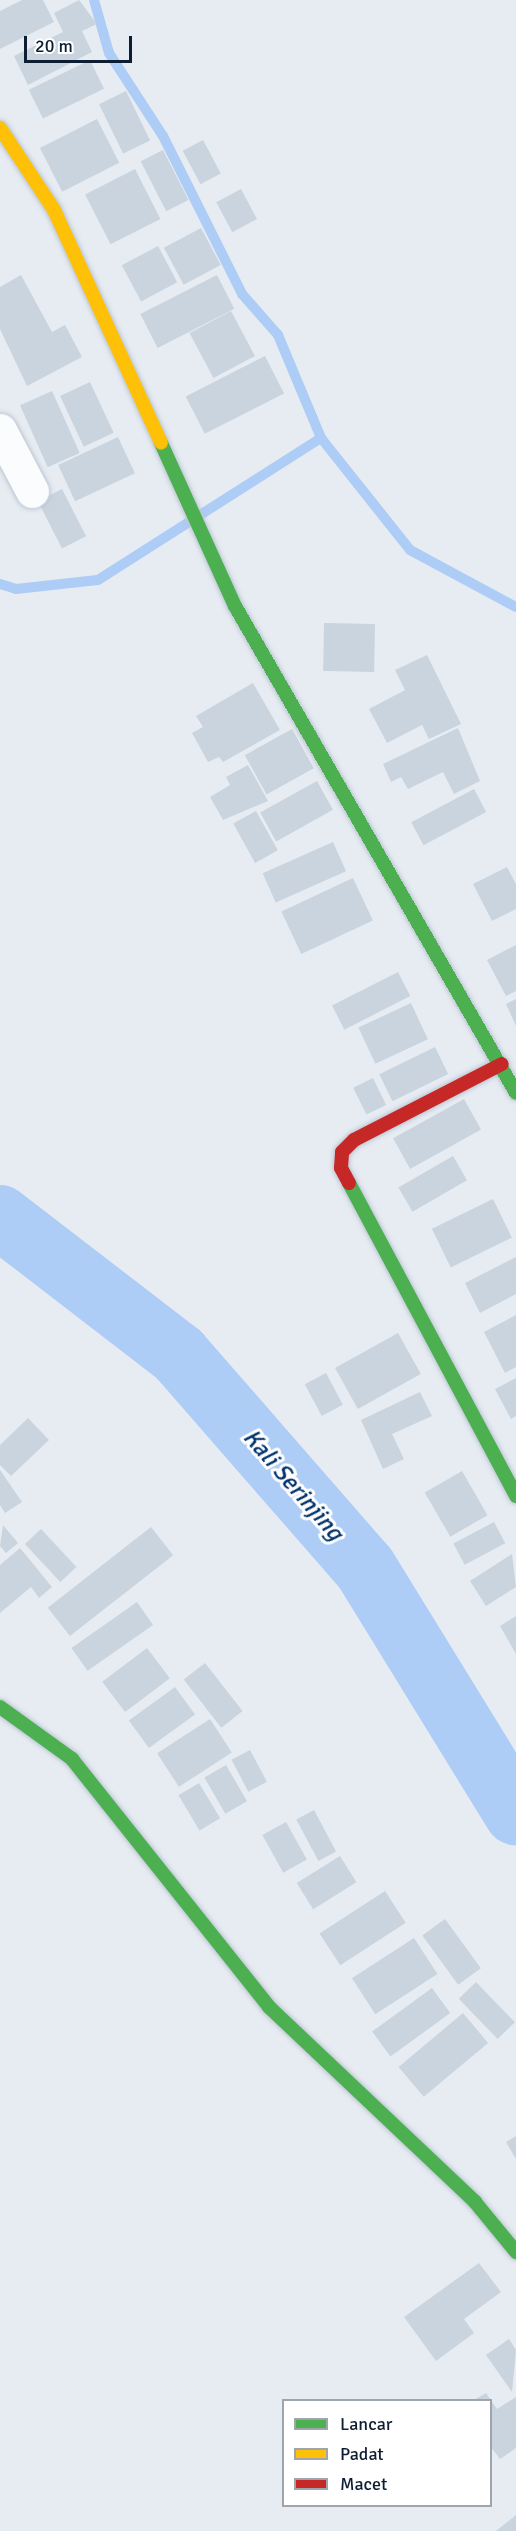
<!DOCTYPE html>
<style>
body{margin:0}
#map{position:relative;width:516px;height:2531px;overflow:hidden;background:#e7ecf2;font-family:Signika,sans-serif}
div>[style]{position:absolute}
.stream>*{height:10px;margin:-5px;padding:0 5px;transform-origin:5px;border-radius:5px;background:#adccf6}
.river>*{height:64px;margin:-32px;padding:0 32px;transform-origin:32px;border-radius:32px;background:#adccf6}
.building>*{inset:0;background:#c9d4de;transform-origin:0 0}
.roads{filter:drop-shadow(0 0 2px #bcc6d3) drop-shadow(0 0 2px #bcc6d3)}
.street>*{height:33px;margin:-16.5px;padding:0 16.5px;transform-origin:16.5px;border-radius:16.5px;background:#fbfcfd}
.fast>*{height:14px;margin:-7px;padding:0 7px;transform-origin:7px;border-radius:7px;background:#4caf50}
.slow>*{height:14px;margin:-7px;padding:0 7px;transform-origin:7px;border-radius:7px;background:#ffc107}
.jam>*{height:14px;margin:-7px;padding:0 7px;transform-origin:7px;border-radius:7px;background:#c62828}
span{translate:-50% -50%;white-space:nowrap;text-align:center;line-height:1.15;-webkit-text-stroke:6px #fff;paint-order:stroke}
.water-label{font-size:24px;color:#00326b;font-style:italic}
.legend{position:absolute;left:282px;top:2399px;width:210px;height:108px;box-sizing:border-box;background:#fff;border:2px solid #9fa5ad;margin:0;padding:8px 10px;list-style:none;font-size:18px;color:#0e1e32}
.legend li{display:flex;align-items:center;gap:12px;height:30px}
.legend b{width:30px;border:2px solid #9fa5ad}
.scale{position:absolute;left:24px;top:36px;width:108px;height:27px;box-sizing:border-box;border:3px solid #0e1e32;border-top:0;padding-left:8px;font-size:18px;line-height:21px;white-space:nowrap;color:#0e1e32;-webkit-text-stroke:4px #fff;paint-order:stroke}
</style>
<div id="map">
<div class="stream">
<i style="left:94px;top:0;width:55px;rotate:74.2deg"></i>
<i style="left:109px;top:53px;width:99px;rotate:57deg"></i>
<i style="left:163px;top:136px;width:177px;rotate:63.4deg"></i>
<i style="left:242px;top:294px;width:55px;rotate:48.7deg"></i>
<i style="left:278px;top:335px;width:112px;rotate:67.3deg"></i>
<i style="left:0;top:584px;width:17px;rotate:17deg"></i>
<i style="left:16px;top:589px;width:82px;rotate:-6.3deg"></i>
<i style="left:98px;top:580px;width:264px;rotate:-32.5deg"></i>
<i style="left:321px;top:438px;width:143px;rotate:51.5deg"></i>
<i style="left:410px;top:550px;width:120px;rotate:28.3deg"></i>
</div>
<div class="river">
<i style="left:0;top:1217px;width:226px;rotate:37.6deg"></i>
<i style="left:179px;top:1355px;width:283px;rotate:48.9deg"></i>
<i style="left:365px;top:1568px;width:288px;rotate:58.4deg"></i>
</div>
<div class="building">
<i style="clip-path:polygon(22px 0,43px 0,54px 22px,0 49px,0 11px)"></i>
<i style="clip-path:polygon(79px 0,97px 24px,82px 31px,92px 52px,28px 85px,14px 56px,63px 32px,54px 13px)"></i>
<i style="left:90px;top:60px;width:32px;height:68px;rotate:64deg"></i>
<i style="left:126px;top:91px;width:55px;height:30px;rotate:64deg"></i>
<i style="left:97px;top:119px;width:49px;height:64px;rotate:63deg"></i>
<i style="left:203px;top:140px;width:38px;height:23px;rotate:62deg"></i>
<i style="left:163px;top:150px;width:56px;height:25px;rotate:63deg"></i>
<i style="left:135px;top:169px;width:56px;height:56px;rotate:63deg"></i>
<i style="left:241px;top:189px;width:34px;height:28px;rotate:62deg"></i>
<i style="left:201px;top:228px;width:42px;height:42px;rotate:62deg"></i>
<i style="left:158px;top:246px;width:41px;height:41px;rotate:62deg"></i>
<i style="clip-path:polygon(21px 275px,52px 332px,65px 325px,82px 357px,27px 386px,0 329px,0 287px)"></i>
<i style="left:217px;top:275px;width:38px;height:86px;rotate:63deg"></i>
<i style="left:231px;top:311px;width:51px;height:47px;rotate:62deg"></i>
<i style="left:265px;top:356px;width:42px;height:89px;rotate:63deg"></i>
<i style="left:90px;top:382px;width:56px;height:33px;rotate:65deg"></i>
<i style="left:52px;top:391px;width:68px;height:35px;rotate:66deg"></i>
<i style="left:118px;top:437px;width:40px;height:66px;rotate:65deg"></i>
<i style="left:62px;top:489px;width:53px;height:27px;rotate:63deg"></i>
<i style="left:324px;top:623px;width:51px;height:48px;rotate:1deg"></i>
<i style="clip-path:polygon(427px 655px,461px 724px,429px 739px,422px 725px,387px 743px,369px 709px,405px 690px,395px 670px)"></i>
<i style="clip-path:polygon(253px 683px,280px 730px,223px 762px,219px 757px,208px 762px,192px 733px,203px 727px,196px 716px)"></i>
<i style="clip-path:polygon(458px 728px,480px 781px,454px 794px,443px 772px,408px 789px,401px 777px,391px 782px,383px 764px)"></i>
<i style="left:292px;top:729px;width:45px;height:54px;rotate:61deg"></i>
<i style="clip-path:polygon(248px 765px,268px 801px,223px 820px,210px 797px,230px 785px,226px 777px)"></i>
<i style="left:317px;top:781px;width:33px;height:65px;rotate:61deg"></i>
<i style="left:474px;top:789px;width:26px;height:71px;rotate:62deg"></i>
<i style="left:256px;top:811px;width:45px;height:26px;rotate:61deg"></i>
<i style="left:333px;top:842px;width:32px;height:77px;rotate:66deg"></i>
<i style="clip-path:polygon(507px 867px,516px 884px,516px 909px,492px 921px,473px 884px)"></i>
<i style="left:353px;top:878px;width:47px;height:79px;rotate:65deg"></i>
<i style="clip-path:polygon(516px 945px,516px 991px,506px 996px,487px 960px)"></i>
<i style="left:398px;top:972px;width:27px;height:74px;rotate:63deg"></i>
<i style="clip-path:polygon(516px 999px,516px 1026px,506px 1004px)"></i>
<i style="left:411px;top:1003px;width:40px;height:58px;rotate:65deg"></i>
<i style="left:435px;top:1047px;width:30px;height:62px;rotate:64deg"></i>
<i style="left:373px;top:1078px;width:30px;height:22px;rotate:64deg"></i>
<i style="left:464px;top:1099px;width:35px;height:81px;rotate:61deg"></i>
<i style="left:453px;top:1156px;width:28px;height:63px;rotate:60deg"></i>
<i style="left:493px;top:1199px;width:43px;height:68px;rotate:64deg"></i>
<i style="clip-path:polygon(516px 1257px,516px 1294px,480px 1313px,465px 1283px)"></i>
<i style="clip-path:polygon(516px 1315px,516px 1367px,505px 1373px,484px 1332px)"></i>
<i style="left:398px;top:1333px;width:47px;height:72px;rotate:61deg"></i>
<i style="left:326px;top:1373px;width:36px;height:24px;rotate:62deg"></i>
<i style="clip-path:polygon(516px 1378px,516px 1416px,511px 1419px,495px 1389px)"></i>
<i style="clip-path:polygon(420px 1392px,432px 1416px,392px 1434px,404px 1459px,383px 1469px,361px 1420px)"></i>
<i style="clip-path:polygon(28px 1418px,49px 1440px,11px 1476px,0 1465px,0 1445px)"></i>
<i style="clip-path:polygon(0 1470px,22px 1502px,5px 1513px,0 1505px)"></i>
<i style="left:462px;top:1471px;width:51px;height:43px;rotate:60deg"></i>
<i style="left:494px;top:1522px;width:24px;height:46px;rotate:62deg"></i>
<i style="clip-path:polygon(3px 1525px,18px 1543px,6px 1553px,0 1546px)"></i>
<i style="left:151px;top:1527px;width:36px;height:131px;rotate:52deg"></i>
<i style="left:41px;top:1529px;width:52px;height:22px;rotate:47deg"></i>
<i style="clip-path:polygon(20px 1548px,52px 1587px,39px 1598px,31px 1587px,0 1613px,0 1565px)"></i>
<i style="clip-path:polygon(512px 1554px,516px 1587px,486px 1606px,470px 1581px)"></i>
<i style="left:137px;top:1602px;width:28px;height:80px;rotate:55deg"></i>
<i style="clip-path:polygon(516px 1616px,516px 1654px,500px 1626px)"></i>
<i style="left:147px;top:1648px;width:38px;height:56px;rotate:53deg"></i>
<i style="left:205px;top:1663px;width:61px;height:27px;rotate:52deg"></i>
<i style="left:175px;top:1687px;width:34px;height:57px;rotate:54deg"></i>
<i style="left:210px;top:1719px;width:40px;height:63px;rotate:57deg"></i>
<i style="left:250px;top:1750px;width:36px;height:21px;rotate:62deg"></i>
<i style="left:226px;top:1765px;width:42px;height:25px;rotate:60deg"></i>
<i style="left:199px;top:1783px;width:41px;height:24px;rotate:59deg"></i>
<i style="left:314px;top:1810px;width:47px;height:20px;rotate:62deg"></i>
<i style="left:286px;top:1822px;width:43px;height:27px;rotate:61deg"></i>
<i style="left:340px;top:1856px;width:31px;height:51px;rotate:58deg"></i>
<i style="left:385px;top:1891px;width:38px;height:78px;rotate:57deg"></i>
<i style="left:445px;top:1919px;width:61px;height:28px;rotate:54deg"></i>
<i style="left:414px;top:1938px;width:43px;height:74px;rotate:57deg"></i>
<i style="left:476px;top:1982px;width:56px;height:24px;rotate:46deg"></i>
<i style="left:432px;top:1988px;width:31px;height:74px;rotate:54deg"></i>
<i style="left:463px;top:2013px;width:39px;height:84px;rotate:50deg"></i>
<i style="clip-path:polygon(516px 2136px,516px 2159px,506px 2142px)"></i>
<i style="clip-path:polygon(479px 2263px,501px 2292px,464px 2319px,474px 2333px,436px 2361px,404px 2317px)"></i>
<i style="clip-path:polygon(509px 2339px,516px 2350px,512px 2392px,486px 2355px)"></i>
<i style="clip-path:polygon(486px 2393px,497px 2409px,516px 2397px,516px 2448px,500px 2459px,490px 2446px,490px 2400px,474px 2400px)"></i>
<i style="clip-path:polygon(516px 2515px,516px 2531px,496px 2531px)"></i>
</div>
<div class="roads">
<div class="street">
<i style="left:0;top:430px;width:69px;rotate:62.3deg"></i>
</div>
<div class="fast">
<i style="left:161px;top:443px;width:179px;rotate:65.6deg"></i>
<i style="left:235px;top:606px;width:562px;rotate:60.01deg"></i>
<i style="left:349px;top:1183px;width:355px;rotate:61.9deg"></i>
<i style="left:0;top:1707px;width:89px;rotate:35.8deg"></i>
<i style="left:72px;top:1759px;width:317px;rotate:51.5deg"></i>
<i style="left:269px;top:2007px;width:284px;rotate:43.4deg"></i>
<i style="left:475px;top:2202px;width:65px;rotate:50.6deg"></i>
</div>
<div class="slow">
<i style="left:0;top:128px;width:98px;rotate:56.6deg"></i>
<i style="left:54px;top:210px;width:256px;rotate:65.3deg"></i>
</div>
<div class="jam">
<i style="left:349px;top:1183px;width:17px;rotate:-118deg"></i>
<i style="left:341px;top:1168px;width:16px;rotate:-86deg"></i>
<i style="left:342px;top:1152px;width:17px;rotate:-45deg"></i>
<i style="left:354px;top:1140px;width:166px;rotate:-27.2deg"></i>
</div>
</div>
<div class="water-label">
<span style="left:293px;top:1485px;rotate:49deg">Kali Serinjing</span>
</div>
<ul class="legend">
<li><b style="height:8px;background:#4caf50"></b>Lancar</li>
<li><b style="height:8px;background:#ffc107"></b>Padat</li>
<li><b style="height:8px;background:#c62828"></b>Macet</li>
</ul>
<div class="scale">20 m</div>
</div>
